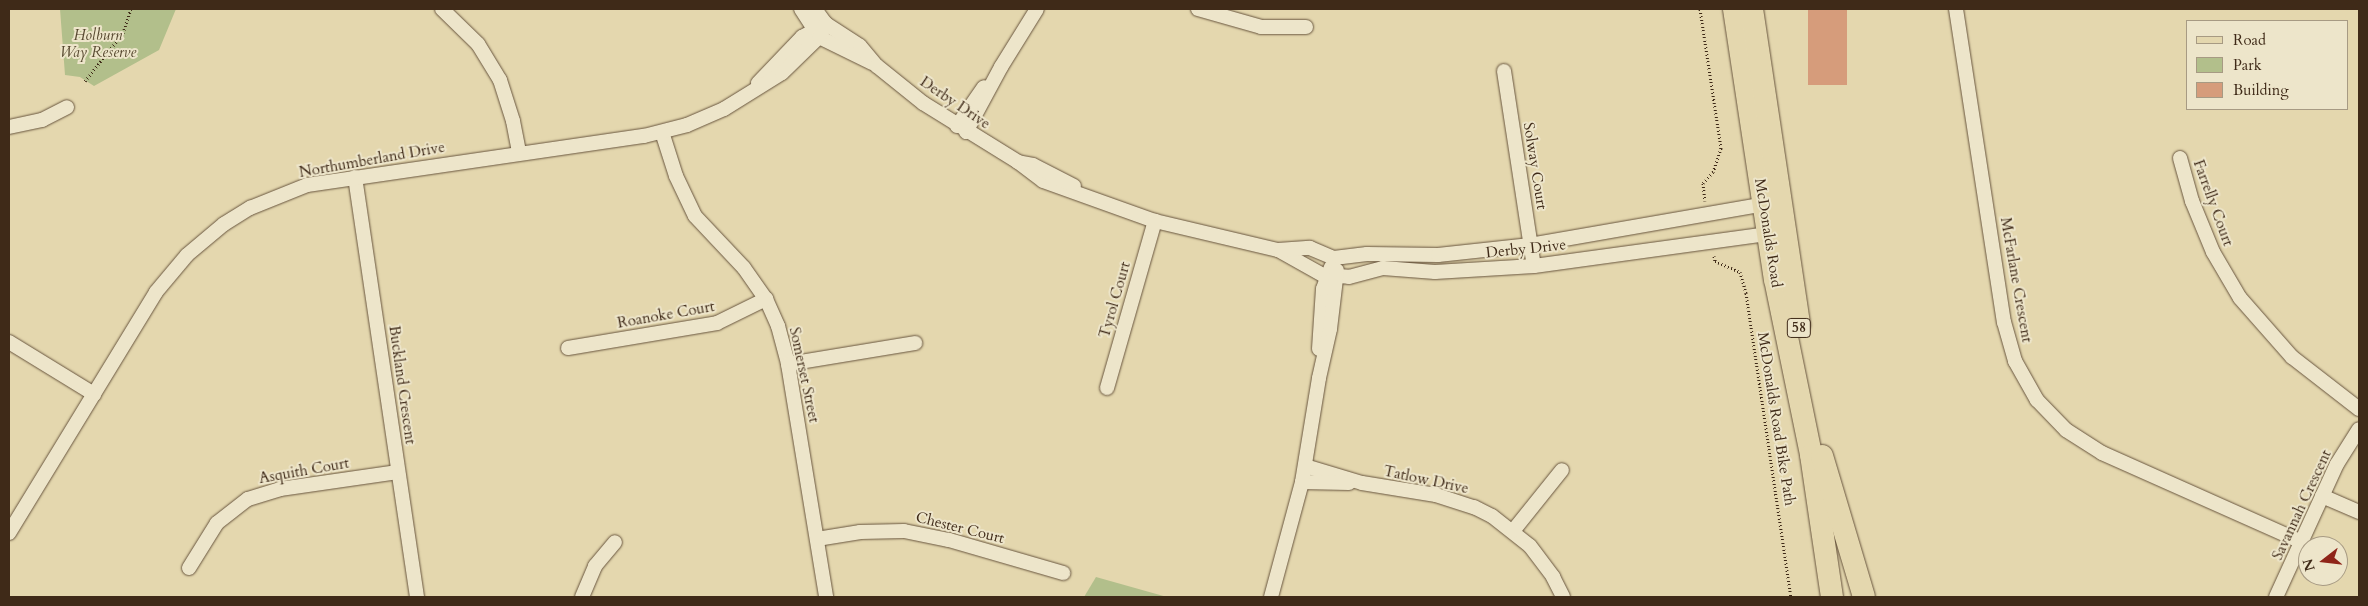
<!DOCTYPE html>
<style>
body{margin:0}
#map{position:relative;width:2368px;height:606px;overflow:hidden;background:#e4d7ae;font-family:Cardo,serif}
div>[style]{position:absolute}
.green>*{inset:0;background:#b2bf8b}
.building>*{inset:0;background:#d69c7b;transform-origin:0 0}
.path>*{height:3px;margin-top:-1.5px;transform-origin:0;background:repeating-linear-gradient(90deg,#3f2a18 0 1px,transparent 0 3.5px)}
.roads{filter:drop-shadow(0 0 1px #68553e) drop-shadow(0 0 1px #68553e)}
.street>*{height:14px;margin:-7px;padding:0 7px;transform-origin:7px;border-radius:7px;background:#ede5ca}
.primary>*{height:22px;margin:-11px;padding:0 11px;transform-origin:11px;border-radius:11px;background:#e4d7ae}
span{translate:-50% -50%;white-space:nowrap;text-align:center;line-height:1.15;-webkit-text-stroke:4px #ede5ca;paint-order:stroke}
.shield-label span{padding:1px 4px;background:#ede5ca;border:1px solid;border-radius:4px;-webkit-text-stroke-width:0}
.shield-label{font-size:14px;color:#3f2a18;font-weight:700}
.park-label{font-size:15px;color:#56482f;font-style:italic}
.street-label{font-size:15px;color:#3f2a18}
.frame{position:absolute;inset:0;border:10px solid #3f2a18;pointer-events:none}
.legend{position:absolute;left:2186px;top:20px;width:162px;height:90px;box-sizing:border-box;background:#ede5ca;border:1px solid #a79a83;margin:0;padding:6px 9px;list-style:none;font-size:15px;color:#3f2a18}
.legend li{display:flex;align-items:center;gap:10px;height:25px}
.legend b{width:25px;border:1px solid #a79a83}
.north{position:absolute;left:2298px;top:536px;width:50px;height:50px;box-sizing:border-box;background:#ede5ca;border:1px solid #a79a83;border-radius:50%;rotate:254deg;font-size:14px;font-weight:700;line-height:20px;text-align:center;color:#3f2a18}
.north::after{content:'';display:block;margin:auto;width:18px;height:22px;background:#8f2418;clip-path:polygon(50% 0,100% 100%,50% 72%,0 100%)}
</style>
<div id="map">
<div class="green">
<i style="clip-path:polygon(60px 9px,176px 9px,159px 50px,94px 86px,80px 77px,65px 75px)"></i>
<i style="clip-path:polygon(1096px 577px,1167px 597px,1084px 597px)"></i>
</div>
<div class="building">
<i style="left:1808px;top:9px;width:39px;height:76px"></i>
</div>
<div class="path">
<i style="left:1700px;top:9px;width:141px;rotate:81.4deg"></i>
<i style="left:1721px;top:148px;width:25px;rotate:108deg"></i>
<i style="left:1713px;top:172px;width:15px;rotate:132deg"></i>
<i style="left:1703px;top:183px;width:18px;rotate:84deg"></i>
<i style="left:85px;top:81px;width:61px;rotate:-51.6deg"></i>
<i style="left:123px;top:33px;width:25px;rotate:-72deg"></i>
<i style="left:1714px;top:256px;width:5px;rotate:79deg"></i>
<i style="left:1715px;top:261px;width:27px;rotate:24deg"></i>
<i style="left:1740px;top:272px;width:22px;rotate:74deg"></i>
<i style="left:1746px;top:293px;width:307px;rotate:81.6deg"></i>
</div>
<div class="roads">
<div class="street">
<i style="left:442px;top:9px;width:50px;rotate:44.2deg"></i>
<i style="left:478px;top:44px;width:42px;rotate:58.6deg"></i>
<i style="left:500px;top:80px;width:43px;rotate:72.4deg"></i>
<i style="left:513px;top:121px;width:33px;rotate:79deg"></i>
<i style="left:801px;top:9px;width:33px;rotate:57deg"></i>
<i style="left:819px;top:37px;width:59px;rotate:26.1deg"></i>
<i style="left:815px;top:9px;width:19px;rotate:54deg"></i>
<i style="left:826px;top:24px;width:40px;rotate:32.9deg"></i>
<i style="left:860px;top:46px;width:26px;rotate:50deg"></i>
<i style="left:877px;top:66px;width:59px;rotate:38.8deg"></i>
<i style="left:923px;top:103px;width:112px;rotate:31.8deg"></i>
<i style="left:1018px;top:162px;width:31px;rotate:37deg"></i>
<i style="left:1043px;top:181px;width:119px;rotate:19.7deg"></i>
<i style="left:1155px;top:221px;width:126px;rotate:13.3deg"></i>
<i style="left:1278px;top:250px;width:51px;rotate:29.1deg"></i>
<i style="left:1323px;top:275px;width:26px;rotate:4deg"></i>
<i style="left:1349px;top:277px;width:35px;rotate:-15deg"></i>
<i style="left:1383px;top:268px;width:52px;rotate:4.4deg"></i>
<i style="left:1435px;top:272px;width:99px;rotate:-3.5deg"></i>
<i style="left:1534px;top:266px;width:242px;rotate:-7.8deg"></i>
<i style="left:1198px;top:9px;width:66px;rotate:15.9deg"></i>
<i style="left:1261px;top:27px;width:45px"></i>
<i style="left:1956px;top:9px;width:317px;rotate:81.3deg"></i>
<i style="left:2004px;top:322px;width:41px;rotate:74.2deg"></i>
<i style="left:2015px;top:361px;width:45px;rotate:60.6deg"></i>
<i style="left:2037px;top:400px;width:42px;rotate:46deg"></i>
<i style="left:2066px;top:430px;width:43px;rotate:32.6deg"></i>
<i style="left:2102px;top:453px;width:219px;rotate:24deg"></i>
<i style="left:1504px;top:71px;width:197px;rotate:81.3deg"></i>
<i style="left:758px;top:83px;width:64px;rotate:-46.3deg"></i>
<i style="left:802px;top:37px;width:27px;rotate:-28deg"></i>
<i style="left:957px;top:126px;width:47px;rotate:-55.3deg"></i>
<i style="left:9px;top:127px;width:34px;rotate:-12deg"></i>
<i style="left:42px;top:120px;width:28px;rotate:-27deg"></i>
<i style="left:662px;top:132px;width:46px;rotate:72.3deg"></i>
<i style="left:676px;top:176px;width:44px;rotate:64.6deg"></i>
<i style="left:695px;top:216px;width:71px;rotate:46.7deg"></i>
<i style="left:744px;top:268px;width:38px;rotate:55deg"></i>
<i style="left:766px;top:299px;width:30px;rotate:66deg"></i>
<i style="left:778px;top:326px;width:39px;rotate:75deg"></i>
<i style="left:788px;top:364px;width:236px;rotate:80.7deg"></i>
<i style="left:966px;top:132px;width:74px;rotate:-61.7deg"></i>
<i style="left:1001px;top:67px;width:68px;rotate:-58.2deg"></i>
<i style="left:2180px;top:158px;width:45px;rotate:74.4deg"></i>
<i style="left:2192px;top:201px;width:55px;rotate:67.6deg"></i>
<i style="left:2213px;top:252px;width:53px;rotate:59.6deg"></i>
<i style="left:2240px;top:298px;width:79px;rotate:48.6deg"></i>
<i style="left:2292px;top:357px;width:85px;rotate:37.8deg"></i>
<i style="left:1018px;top:162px;width:15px;rotate:11deg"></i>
<i style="left:1033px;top:165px;width:46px;rotate:27.1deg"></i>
<i style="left:355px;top:177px;width:425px;rotate:81.6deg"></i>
<i style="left:1278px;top:250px;width:32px;rotate:-4deg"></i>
<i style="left:1310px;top:248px;width:26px;rotate:23deg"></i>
<i style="left:1334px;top:258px;width:33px;rotate:-7deg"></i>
<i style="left:1367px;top:254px;width:71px;rotate:0.8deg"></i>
<i style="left:1438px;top:255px;width:93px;rotate:-6.2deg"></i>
<i style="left:1530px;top:245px;width:244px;rotate:-9.9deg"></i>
<i style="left:9px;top:342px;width:100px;rotate:31.5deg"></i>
<i style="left:568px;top:348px;width:151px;rotate:-9.5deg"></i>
<i style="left:717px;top:323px;width:55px;rotate:-26.1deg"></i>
<i style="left:1319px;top:349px;width:60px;rotate:-86.2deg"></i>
<i style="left:1323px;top:289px;width:23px;rotate:-70deg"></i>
<i style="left:788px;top:364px;width:129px;rotate:-9.4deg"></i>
<i style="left:1107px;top:388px;width:174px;rotate:-74deg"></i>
<i style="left:1305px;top:466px;width:59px;rotate:16.6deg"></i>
<i style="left:1362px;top:483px;width:75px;rotate:9.2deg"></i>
<i style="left:1436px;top:495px;width:40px;rotate:18deg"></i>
<i style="left:1474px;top:507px;width:20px;rotate:27deg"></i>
<i style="left:1492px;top:516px;width:48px;rotate:38.3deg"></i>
<i style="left:1530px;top:546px;width:39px;rotate:53deg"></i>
<i style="left:1553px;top:577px;width:22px;rotate:63deg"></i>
<i style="left:1302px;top:482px;width:47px;rotate:1.2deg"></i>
<i style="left:2322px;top:496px;width:40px;rotate:23.4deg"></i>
<i style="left:1513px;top:531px;width:78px;rotate:-51.2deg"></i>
<i style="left:9px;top:533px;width:282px;rotate:-58.6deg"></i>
<i style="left:156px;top:292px;width:48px;rotate:-50deg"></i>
<i style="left:187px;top:255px;width:48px;rotate:-40deg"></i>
<i style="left:224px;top:224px;width:31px;rotate:-32deg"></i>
<i style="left:250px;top:208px;width:61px;rotate:-22deg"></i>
<i style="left:307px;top:185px;width:341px;rotate:-8.3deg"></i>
<i style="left:644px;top:136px;width:44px;rotate:-14.3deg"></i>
<i style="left:687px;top:125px;width:40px;rotate:-23.4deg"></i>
<i style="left:724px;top:109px;width:68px;rotate:-31.8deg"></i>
<i style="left:782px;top:73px;width:52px;rotate:-44.2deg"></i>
<i style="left:819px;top:37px;width:15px;rotate:-62deg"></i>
<i style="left:817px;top:539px;width:44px;rotate:-9.2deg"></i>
<i style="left:860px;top:532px;width:44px;rotate:-1.3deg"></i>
<i style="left:904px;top:531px;width:46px;rotate:11.3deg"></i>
<i style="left:949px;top:540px;width:119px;rotate:16.1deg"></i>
<i style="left:189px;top:568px;width:53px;rotate:-58.1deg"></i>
<i style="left:217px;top:523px;width:39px;rotate:-38deg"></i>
<i style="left:248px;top:499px;width:34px;rotate:-17deg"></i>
<i style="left:280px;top:489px;width:119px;rotate:-8.2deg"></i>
<i style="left:582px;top:597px;width:34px;rotate:-67deg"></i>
<i style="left:595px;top:566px;width:31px;rotate:-50deg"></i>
<i style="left:1271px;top:597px;width:119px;rotate:-74.9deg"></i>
<i style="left:1302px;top:482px;width:105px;rotate:-80.7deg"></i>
<i style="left:1319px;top:378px;width:50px;rotate:-77.3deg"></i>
<i style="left:1330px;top:329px;width:59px;rotate:-83.2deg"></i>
<i style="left:2276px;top:597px;width:146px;rotate:-65.4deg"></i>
<i style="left:2337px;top:464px;width:41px;rotate:-57.8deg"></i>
</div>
<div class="primary">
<i style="left:1734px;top:9px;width:273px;rotate:81.4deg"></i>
<i style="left:1775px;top:279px;width:180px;rotate:78.4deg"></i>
<i style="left:1811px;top:455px;width:144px;rotate:81.6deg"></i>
<i style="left:1752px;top:9px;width:319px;rotate:81.5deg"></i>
<i style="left:1822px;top:456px;width:147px;rotate:73.4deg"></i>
</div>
</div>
<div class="shield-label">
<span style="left:1799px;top:328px">58</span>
</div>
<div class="park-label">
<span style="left:98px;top:44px">Holburn<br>Way Reserve</span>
</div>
<div class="street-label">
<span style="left:955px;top:103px;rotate:34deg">Derby Drive</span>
<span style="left:372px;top:160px;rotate:-10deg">Northumberland Drive</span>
<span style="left:1535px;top:166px;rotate:81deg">Solway Court</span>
<span style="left:2213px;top:203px;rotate:70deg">Farrelly Court</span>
<span style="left:1768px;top:233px;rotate:81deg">McDonalds Road</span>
<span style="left:1526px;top:249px;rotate:-6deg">Derby Drive</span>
<span style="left:2016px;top:280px;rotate:80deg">McFarlane Crescent</span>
<span style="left:1115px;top:300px;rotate:-74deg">Tyrol Court</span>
<span style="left:666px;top:315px;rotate:-10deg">Roanoke Court</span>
<span style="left:804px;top:375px;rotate:78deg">Somerset Street</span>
<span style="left:402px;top:385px;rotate:82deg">Buckland Crescent</span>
<span style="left:1776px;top:419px;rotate:81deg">McDonalds Road Bike Path</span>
<span style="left:304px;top:471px;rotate:-10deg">Asquith Court</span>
<span style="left:1426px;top:480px;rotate:12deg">Tatlow Drive</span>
<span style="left:2302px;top:505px;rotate:-65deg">Savannah Crescent</span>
<span style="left:960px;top:528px;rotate:14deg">Chester Court</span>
</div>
<div class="frame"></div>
<ul class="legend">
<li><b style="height:6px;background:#e4d7ae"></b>Road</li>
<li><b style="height:14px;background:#b2bf8b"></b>Park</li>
<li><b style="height:14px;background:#d69c7b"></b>Building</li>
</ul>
<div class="north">N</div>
</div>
